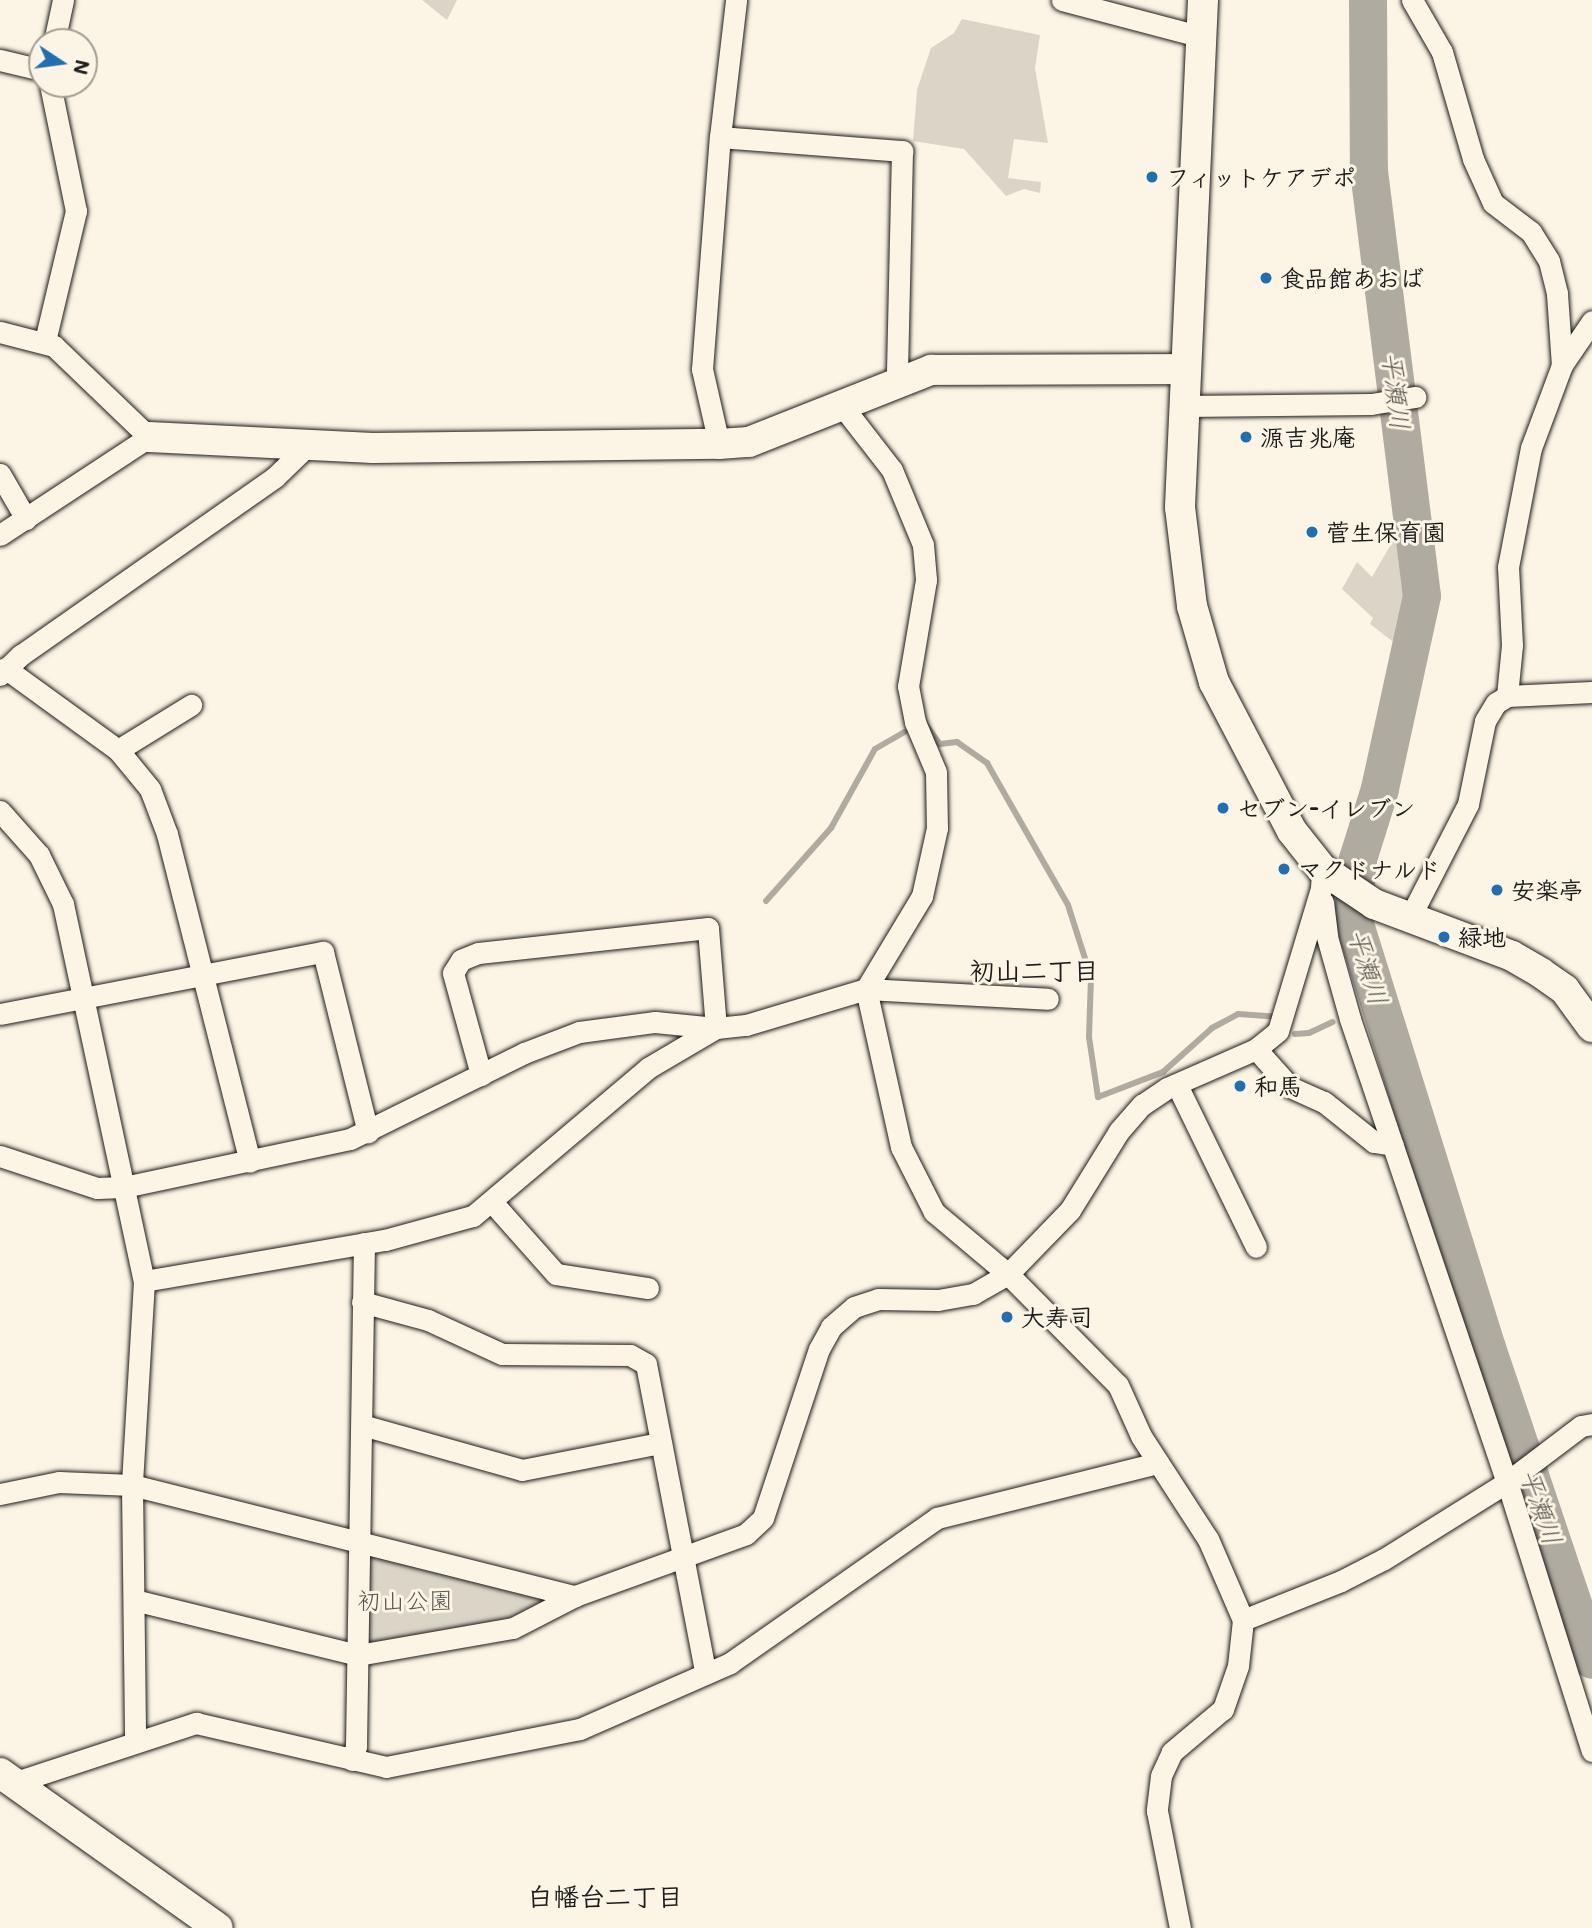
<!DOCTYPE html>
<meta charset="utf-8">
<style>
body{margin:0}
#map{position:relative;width:1592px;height:1928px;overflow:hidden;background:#fcf5e5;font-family:Mali,"Klee One",sans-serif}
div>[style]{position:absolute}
.green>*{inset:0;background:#dbd5c8}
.stream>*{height:6px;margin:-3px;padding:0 3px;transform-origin:3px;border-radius:3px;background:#b0aba1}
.river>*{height:38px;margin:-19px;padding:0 19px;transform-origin:19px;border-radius:19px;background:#b0aba1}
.roads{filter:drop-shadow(0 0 2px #1c1c1c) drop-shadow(0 0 2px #1c1c1c)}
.street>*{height:21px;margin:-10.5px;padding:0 10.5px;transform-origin:10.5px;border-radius:10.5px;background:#fcf5e5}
.secondary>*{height:30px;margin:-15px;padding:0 15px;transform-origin:15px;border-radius:15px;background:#fcf5e5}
.dots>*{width:19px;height:19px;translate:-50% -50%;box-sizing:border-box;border:4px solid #fcf5e5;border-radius:50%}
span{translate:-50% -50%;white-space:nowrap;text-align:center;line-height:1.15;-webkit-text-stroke:6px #fcf5e5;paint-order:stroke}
.poi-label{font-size:24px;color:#1c1c1c;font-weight:700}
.left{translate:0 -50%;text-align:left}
.park-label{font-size:24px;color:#555450}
.water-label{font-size:26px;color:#575551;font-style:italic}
.neighbourhood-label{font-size:26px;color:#1c1c1c;font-weight:700}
.north{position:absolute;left:28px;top:28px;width:70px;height:70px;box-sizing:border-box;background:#fcf5e5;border:2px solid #a29e95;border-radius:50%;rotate:103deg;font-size:19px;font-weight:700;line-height:28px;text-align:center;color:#1c1c1c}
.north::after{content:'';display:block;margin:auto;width:24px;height:32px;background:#1f6fb2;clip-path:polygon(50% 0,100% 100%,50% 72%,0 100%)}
</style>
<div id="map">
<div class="green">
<i style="clip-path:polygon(422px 0,457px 0,447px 20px)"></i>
<i style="clip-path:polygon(962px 19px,1040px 35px,1035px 68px,1048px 143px,1014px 139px,1008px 178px,1041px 182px,1040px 193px,1024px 189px,1006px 196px,964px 149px,913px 141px,917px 90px,931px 48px,954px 33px)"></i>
<i style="clip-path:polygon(1397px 534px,1407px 618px,1400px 647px,1370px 624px,1373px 618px,1342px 589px,1357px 562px,1372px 577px)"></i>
<i style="clip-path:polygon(373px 1554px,543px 1596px,542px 1605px,498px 1622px,371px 1644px,365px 1636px,367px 1557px)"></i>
</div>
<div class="stream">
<i style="left:926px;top:725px;width:24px;rotate:54deg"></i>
<i style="left:940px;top:744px;width:17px;rotate:-7deg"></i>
<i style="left:957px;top:742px;width:37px;rotate:35deg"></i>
<i style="left:987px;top:763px;width:163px;rotate:60.3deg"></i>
<i style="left:1068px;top:905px;width:76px;rotate:72.3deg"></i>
<i style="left:1091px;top:977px;width:60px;rotate:91.9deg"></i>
<i style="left:1089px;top:1037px;width:61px;rotate:81.5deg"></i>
<i style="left:1098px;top:1097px;width:70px;rotate:-21deg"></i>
<i style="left:1163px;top:1072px;width:66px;rotate:-41.9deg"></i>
<i style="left:1212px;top:1028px;width:30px;rotate:-28deg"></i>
<i style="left:1238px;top:1014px;width:32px;rotate:4deg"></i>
<i style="left:766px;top:901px;width:98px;rotate:-48.3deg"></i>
<i style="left:831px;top:828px;width:90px;rotate:-60.9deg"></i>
<i style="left:875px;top:749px;width:34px;rotate:-30deg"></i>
<i style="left:1365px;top:1008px;width:16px;rotate:-27deg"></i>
<i style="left:1295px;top:1034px;width:14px;rotate:-4deg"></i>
<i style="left:1309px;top:1033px;width:26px;rotate:-25deg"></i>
</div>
<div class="river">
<i style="left:1368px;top:0;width:171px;rotate:89.7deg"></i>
<i style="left:1369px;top:171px;width:428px;rotate:82.9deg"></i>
<i style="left:1422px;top:596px;width:198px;rotate:102.3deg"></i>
<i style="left:1380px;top:789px;width:73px;rotate:107.4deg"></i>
<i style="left:1358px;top:859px;width:59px;rotate:94.8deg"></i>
<i style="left:1353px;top:918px;width:450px;rotate:72.7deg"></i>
<i style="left:1487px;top:1348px;width:329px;rotate:71.4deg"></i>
</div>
<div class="roads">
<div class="street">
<i style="left:1062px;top:0;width:145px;rotate:14.8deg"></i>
<i style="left:1412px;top:0;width:60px;rotate:60deg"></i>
<i style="left:1442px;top:52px;width:111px;rotate:73.8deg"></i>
<i style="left:1473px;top:159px;width:48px;rotate:65.6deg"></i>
<i style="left:1493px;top:203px;width:48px;rotate:37.3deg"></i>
<i style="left:1531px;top:232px;width:34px;rotate:58deg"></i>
<i style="left:1549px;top:261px;width:34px;rotate:76deg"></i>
<i style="left:1557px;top:294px;width:71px;rotate:86deg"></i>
<i style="left:54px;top:42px;width:43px;rotate:-77.9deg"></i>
<i style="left:0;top:60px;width:43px;rotate:13.4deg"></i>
<i style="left:720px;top:137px;width:183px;rotate:4.4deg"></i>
<i style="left:902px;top:151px;width:229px;rotate:91.3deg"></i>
<i style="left:0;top:332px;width:56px;rotate:14.5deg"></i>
<i style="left:54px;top:346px;width:132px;rotate:43.8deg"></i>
<i style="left:149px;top:437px;width:178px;rotate:146.7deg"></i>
<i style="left:45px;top:341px;width:134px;rotate:-76.6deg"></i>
<i style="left:76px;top:211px;width:130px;rotate:-101.6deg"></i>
<i style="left:840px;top:403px;width:85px;rotate:52.2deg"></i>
<i style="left:892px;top:470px;width:81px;rotate:67.5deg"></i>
<i style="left:923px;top:545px;width:35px;rotate:85deg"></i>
<i style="left:926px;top:580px;width:108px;rotate:99.6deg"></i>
<i style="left:908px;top:686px;width:37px;rotate:79deg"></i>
<i style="left:915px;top:722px;width:54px;rotate:67.2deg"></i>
<i style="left:936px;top:772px;width:56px;rotate:89deg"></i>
<i style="left:937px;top:828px;width:70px;rotate:102.4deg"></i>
<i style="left:922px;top:896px;width:109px;rotate:121.1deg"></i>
<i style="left:866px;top:989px;width:162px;rotate:77.5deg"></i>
<i style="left:901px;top:1147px;width:73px;rotate:63.1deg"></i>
<i style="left:934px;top:1212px;width:97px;rotate:40deg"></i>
<i style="left:1008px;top:1274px;width:156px;rotate:45.3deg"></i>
<i style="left:1118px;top:1385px;width:56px;rotate:65.7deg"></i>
<i style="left:1141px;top:1436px;width:123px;rotate:57deg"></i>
<i style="left:1208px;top:1539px;width:88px;rotate:66.6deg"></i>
<i style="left:1243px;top:1620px;width:46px;rotate:96.2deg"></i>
<i style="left:1238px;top:1666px;width:46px;rotate:109.2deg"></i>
<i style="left:1223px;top:1709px;width:67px;rotate:139.9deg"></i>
<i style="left:1172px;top:1752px;width:26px;rotate:115deg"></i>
<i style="left:1161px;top:1776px;width:35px;rotate:97deg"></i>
<i style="left:1157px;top:1811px;width:119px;rotate:78.9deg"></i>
<i style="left:1185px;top:406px;width:186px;rotate:-0.6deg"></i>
<i style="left:1371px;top:404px;width:45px;rotate:-9deg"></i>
<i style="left:719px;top:444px;width:77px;rotate:-102.8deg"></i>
<i style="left:702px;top:369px;width:233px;rotate:-85.6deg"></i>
<i style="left:720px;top:137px;width:138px;rotate:-83.3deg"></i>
<i style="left:0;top:474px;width:52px;rotate:60deg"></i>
<i style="left:5px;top:668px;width:140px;rotate:36deg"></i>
<i style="left:118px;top:750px;width:50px;rotate:50.6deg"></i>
<i style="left:150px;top:789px;width:48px;rotate:69.3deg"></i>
<i style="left:167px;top:834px;width:338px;rotate:75.8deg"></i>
<i style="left:0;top:675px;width:29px;rotate:-44deg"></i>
<i style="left:21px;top:655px;width:310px;rotate:-35deg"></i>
<i style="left:275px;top:477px;width:45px;rotate:-44.1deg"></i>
<i style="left:1507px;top:696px;width:51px;rotate:-84.4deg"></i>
<i style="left:1512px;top:645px;width:78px;rotate:-92.9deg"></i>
<i style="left:1508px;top:567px;width:121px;rotate:-79.1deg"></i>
<i style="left:1531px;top:448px;width:89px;rotate:-69.5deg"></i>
<i style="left:1562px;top:365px;width:53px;rotate:-55.7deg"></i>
<i style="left:118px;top:750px;width:86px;rotate:-31.7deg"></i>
<i style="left:0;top:811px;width:59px;rotate:48.4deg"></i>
<i style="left:39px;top:855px;width:55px;rotate:63.9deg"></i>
<i style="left:63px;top:904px;width:386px;rotate:77.9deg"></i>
<i style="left:144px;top:1281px;width:204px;rotate:93.4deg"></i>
<i style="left:132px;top:1485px;width:255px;rotate:89.3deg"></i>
<i style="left:1323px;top:902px;width:35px;rotate:83deg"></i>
<i style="left:1327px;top:937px;width:85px;rotate:74.3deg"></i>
<i style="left:1350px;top:1019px;width:489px;rotate:71.3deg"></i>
<i style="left:1507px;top:1482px;width:282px;rotate:72.5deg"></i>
<i style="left:1409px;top:919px;width:129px;rotate:-62.8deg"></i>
<i style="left:1468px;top:804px;width:85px;rotate:-78.4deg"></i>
<i style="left:1485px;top:721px;width:21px;rotate:-59deg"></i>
<i style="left:1496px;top:703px;width:13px;rotate:-32deg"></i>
<i style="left:1507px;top:696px;width:85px;rotate:-2.7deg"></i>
<i style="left:0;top:1014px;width:329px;rotate:-10.9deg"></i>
<i style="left:323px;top:952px;width:186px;rotate:76deg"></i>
<i style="left:1256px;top:1049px;width:51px;rotate:48.2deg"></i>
<i style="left:1290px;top:1087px;width:37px;rotate:24deg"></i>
<i style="left:1324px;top:1102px;width:64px;rotate:38.7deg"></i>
<i style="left:1374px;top:1142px;width:19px;rotate:9deg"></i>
<i style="left:1177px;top:1085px;width:180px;rotate:64deg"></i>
<i style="left:0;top:1156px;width:102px;rotate:18.3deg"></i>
<i style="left:97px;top:1188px;width:27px;rotate:-2deg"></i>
<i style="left:124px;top:1187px;width:231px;rotate:-12deg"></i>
<i style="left:350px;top:1139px;width:194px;rotate:-26.3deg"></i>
<i style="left:524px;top:1053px;width:59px;rotate:-20.9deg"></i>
<i style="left:579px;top:1032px;width:77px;rotate:-7.5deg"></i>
<i style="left:655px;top:1022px;width:61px;rotate:5.6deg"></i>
<i style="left:716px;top:1028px;width:30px;rotate:-6deg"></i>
<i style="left:746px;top:1025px;width:125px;rotate:-16.7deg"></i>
<i style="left:866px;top:989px;width:182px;rotate:3.1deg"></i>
<i style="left:492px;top:1202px;width:96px;rotate:48.4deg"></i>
<i style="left:556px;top:1274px;width:93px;rotate:8.7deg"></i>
<i style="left:144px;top:1281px;width:244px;rotate:-9.7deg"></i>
<i style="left:385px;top:1240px;width:91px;rotate:-15.3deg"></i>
<i style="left:473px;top:1216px;width:229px;rotate:-40.2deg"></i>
<i style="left:648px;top:1068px;width:79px;rotate:-30.5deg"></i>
<i style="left:716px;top:1028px;width:100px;rotate:-94.6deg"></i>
<i style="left:708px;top:928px;width:231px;rotate:173.8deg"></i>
<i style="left:478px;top:953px;width:18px;rotate:158deg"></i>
<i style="left:461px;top:960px;width:15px;rotate:122deg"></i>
<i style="left:453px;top:973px;width:106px;rotate:74.6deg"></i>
<i style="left:362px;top:1302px;width:68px;rotate:15.3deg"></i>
<i style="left:428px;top:1320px;width:81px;rotate:24.7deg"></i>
<i style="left:502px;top:1354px;width:128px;rotate:0.4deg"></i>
<i style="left:630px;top:1355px;width:18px;rotate:29deg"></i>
<i style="left:646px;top:1364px;width:313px;rotate:79.1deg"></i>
<i style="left:362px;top:1425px;width:166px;rotate:15.7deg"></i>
<i style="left:522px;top:1470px;width:141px;rotate:-11.1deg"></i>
<i style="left:0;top:1494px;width:60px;rotate:-11.5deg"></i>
<i style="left:59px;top:1482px;width:73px;rotate:2.4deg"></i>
<i style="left:132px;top:1485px;width:457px;rotate:14.1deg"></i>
<i style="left:134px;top:1600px;width:231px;rotate:13.8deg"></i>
<i style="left:358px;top:1655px;width:157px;rotate:-9.9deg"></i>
<i style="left:513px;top:1628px;width:70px;rotate:-27.3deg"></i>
<i style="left:575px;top:1596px;width:182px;rotate:-19.9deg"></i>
<i style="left:746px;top:1534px;width:23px;rotate:-43deg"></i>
<i style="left:763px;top:1518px;width:178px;rotate:-71.7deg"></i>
<i style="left:819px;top:1349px;width:25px;rotate:-61deg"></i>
<i style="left:831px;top:1327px;width:30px;rotate:-41deg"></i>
<i style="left:854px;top:1307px;width:25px;rotate:-18deg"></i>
<i style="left:878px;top:1299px;width:60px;rotate:1deg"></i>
<i style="left:938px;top:1300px;width:36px;rotate:-10deg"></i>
<i style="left:973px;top:1294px;width:40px;rotate:-29.7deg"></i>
<i style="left:1008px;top:1274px;width:89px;rotate:-45.9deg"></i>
<i style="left:1070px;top:1210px;width:93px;rotate:-58.2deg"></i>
<i style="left:1119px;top:1131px;width:35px;rotate:-49deg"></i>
<i style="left:1142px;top:1105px;width:30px;rotate:-34deg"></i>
<i style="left:1167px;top:1088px;width:97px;rotate:-23.7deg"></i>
<i style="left:1256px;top:1049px;width:28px;rotate:-39deg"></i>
<i style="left:1278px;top:1031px;width:148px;rotate:-73.2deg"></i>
<i style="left:1321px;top:889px;width:20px;rotate:-87deg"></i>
<i style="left:1243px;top:1620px;width:105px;rotate:-21.7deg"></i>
<i style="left:1341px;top:1581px;width:48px;rotate:-27.1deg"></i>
<i style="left:1384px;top:1559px;width:145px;rotate:-32deg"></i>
<i style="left:1507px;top:1482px;width:93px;rotate:-37.1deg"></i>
<i style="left:1581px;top:1426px;width:11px;rotate:-10deg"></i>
<i style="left:352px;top:1760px;width:15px;rotate:-74deg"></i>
<i style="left:356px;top:1746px;width:503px;rotate:-89.09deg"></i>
<i style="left:13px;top:1783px;width:193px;rotate:-18.2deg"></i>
<i style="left:196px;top:1723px;width:195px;rotate:13deg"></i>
<i style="left:386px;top:1767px;width:198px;rotate:-11.1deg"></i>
<i style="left:580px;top:1729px;width:164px;rotate:-23.7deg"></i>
<i style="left:730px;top:1663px;width:253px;rotate:-35deg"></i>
<i style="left:937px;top:1518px;width:228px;rotate:-14deg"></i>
</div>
<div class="secondary">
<i style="left:1203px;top:0;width:508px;rotate:92.6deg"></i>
<i style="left:1180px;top:507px;width:100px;rotate:83.1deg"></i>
<i style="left:1192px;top:606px;width:79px;rotate:73.9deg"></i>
<i style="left:1214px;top:682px;width:168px;rotate:62.4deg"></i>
<i style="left:1292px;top:831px;width:48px;rotate:51.7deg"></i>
<i style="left:1322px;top:869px;width:63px;rotate:33.9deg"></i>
<i style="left:1374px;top:904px;width:147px;rotate:20.6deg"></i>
<i style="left:1512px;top:956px;width:34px;rotate:30deg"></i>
<i style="left:1541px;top:973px;width:29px;rotate:35deg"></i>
<i style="left:1565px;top:990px;width:46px;rotate:53.9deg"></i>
<i style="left:149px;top:437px;width:224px;rotate:2.8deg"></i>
<i style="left:373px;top:448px;width:346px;rotate:-0.7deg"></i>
<i style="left:719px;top:444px;width:30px;rotate:-4deg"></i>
<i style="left:749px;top:442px;width:196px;rotate:-21.6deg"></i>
<i style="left:931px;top:370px;width:255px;rotate:-0.2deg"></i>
<i style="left:0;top:1773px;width:267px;rotate:35.4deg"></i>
</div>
</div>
<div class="dots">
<i style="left:1152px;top:177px;background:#1f6fb2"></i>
<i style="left:1266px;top:278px;background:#1f6fb2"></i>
<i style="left:1246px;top:437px;background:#1f6fb2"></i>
<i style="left:1312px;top:532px;background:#1f6fb2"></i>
<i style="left:1223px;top:808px;background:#1f6fb2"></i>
<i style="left:1284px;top:869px;background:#1f6fb2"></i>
<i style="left:1497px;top:890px;background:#1f6fb2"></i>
<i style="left:1444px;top:937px;background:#1f6fb2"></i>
<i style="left:1240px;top:1086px;background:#1f6fb2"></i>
<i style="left:1007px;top:1317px;background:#1f6fb2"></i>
</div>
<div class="poi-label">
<span class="left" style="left:1166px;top:177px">フィットケアデポ</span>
<span class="left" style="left:1280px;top:278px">食品館あおば</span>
<span class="left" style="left:1260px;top:437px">源吉兆庵</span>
<span class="left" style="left:1326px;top:532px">菅生保育園</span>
<span class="left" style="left:1237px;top:808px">セブン-イレブン</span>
<span class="left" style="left:1298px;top:869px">マクドナルド</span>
<span class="left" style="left:1511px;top:890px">安楽亭</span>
<span class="left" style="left:1458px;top:937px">緑地</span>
<span class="left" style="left:1254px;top:1086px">和馬</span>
<span class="left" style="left:1021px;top:1317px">大寿司</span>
</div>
<div class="park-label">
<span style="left:405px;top:1600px">初山公園</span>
</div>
<div class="water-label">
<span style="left:1396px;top:391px;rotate:83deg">平瀬川</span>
<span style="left:1368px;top:967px;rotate:73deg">平瀬川</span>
<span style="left:1541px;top:1507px;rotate:71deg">平瀬川</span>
</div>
<div class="neighbourhood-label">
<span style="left:1034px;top:971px">初山二丁目</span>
<span style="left:605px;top:1897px">白幡台二丁目</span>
</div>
<div class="north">N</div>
</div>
